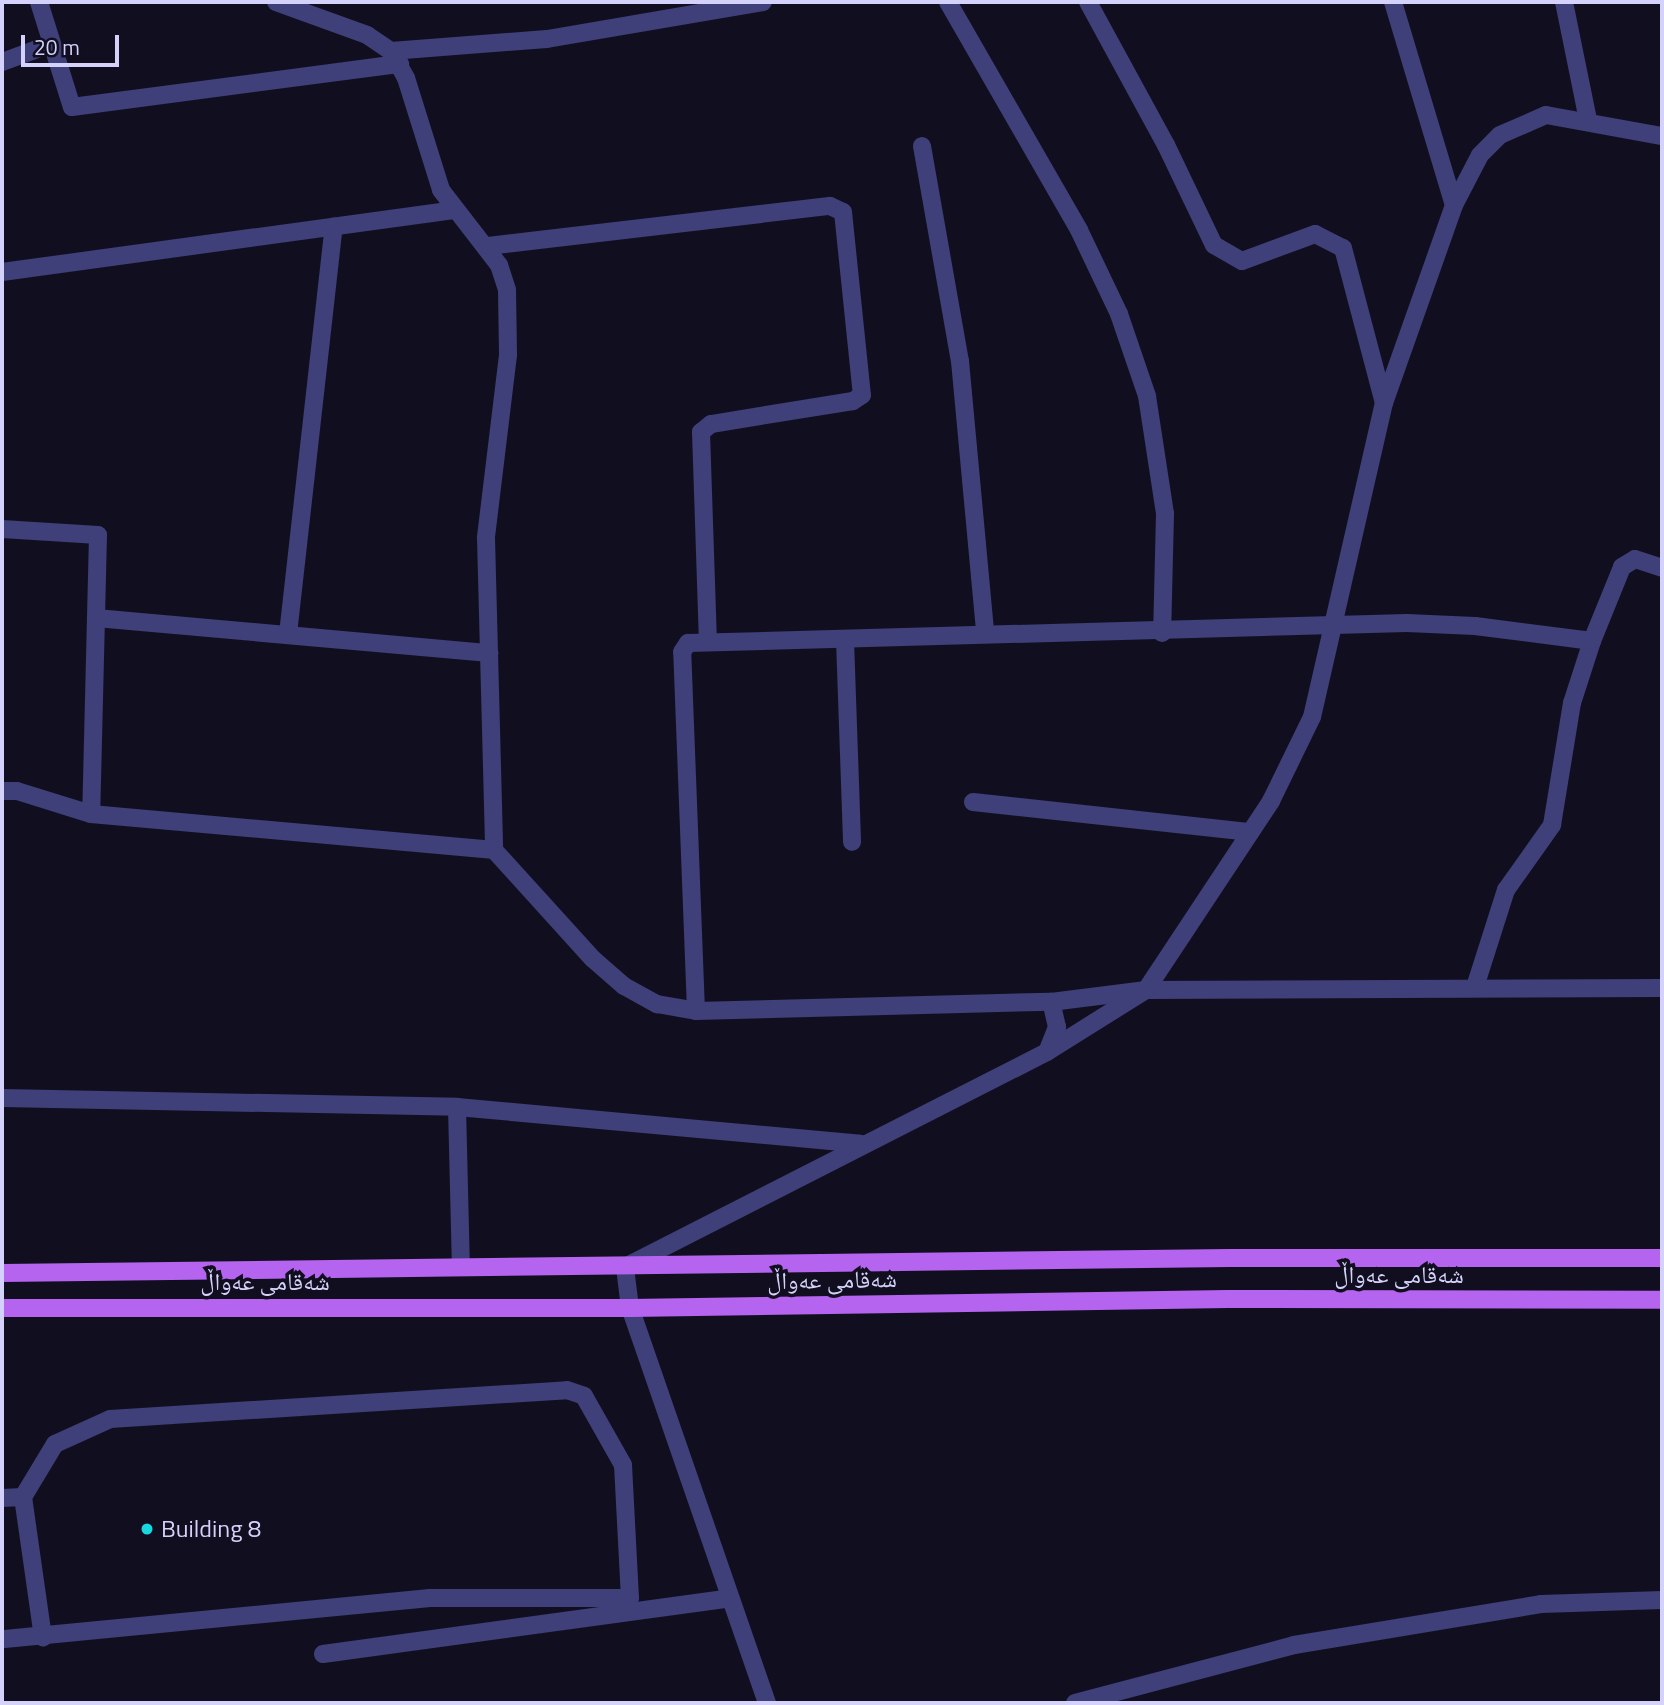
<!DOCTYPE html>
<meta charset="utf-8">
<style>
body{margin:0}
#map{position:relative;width:1664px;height:1705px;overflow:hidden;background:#110f1f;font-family:"Titillium Web","Noto Naskh Arabic",sans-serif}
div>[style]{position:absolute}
.minor>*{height:18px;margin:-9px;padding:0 9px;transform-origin:9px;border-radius:9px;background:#3f3f7a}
.major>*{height:18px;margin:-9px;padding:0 9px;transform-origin:9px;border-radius:9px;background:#b464ef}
.dots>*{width:19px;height:19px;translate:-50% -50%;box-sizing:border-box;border:4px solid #110f1f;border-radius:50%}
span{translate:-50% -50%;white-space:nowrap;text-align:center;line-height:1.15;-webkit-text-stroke:7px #110f1f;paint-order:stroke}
.street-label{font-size:24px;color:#d4d2fa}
.poi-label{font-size:24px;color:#d4d2fa}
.left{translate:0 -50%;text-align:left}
.frame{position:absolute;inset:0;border:4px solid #d4d2fa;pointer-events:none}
.scale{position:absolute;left:21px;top:35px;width:98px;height:32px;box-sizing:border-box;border:4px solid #d4d2fa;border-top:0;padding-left:9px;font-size:21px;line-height:24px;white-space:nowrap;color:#d4d2fa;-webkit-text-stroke:5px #110f1f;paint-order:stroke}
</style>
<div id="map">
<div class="minor">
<i style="left:39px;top:2px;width:110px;rotate:72.6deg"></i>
<i style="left:72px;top:107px;width:331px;rotate:-7.5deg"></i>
<i style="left:276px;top:2px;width:97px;rotate:19.9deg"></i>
<i style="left:367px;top:35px;width:29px;rotate:34deg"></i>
<i style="left:391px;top:51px;width:31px;rotate:61deg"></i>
<i style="left:406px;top:78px;width:117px;rotate:72.6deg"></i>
<i style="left:441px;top:190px;width:95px;rotate:52.3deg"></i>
<i style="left:499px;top:265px;width:26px;rotate:72deg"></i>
<i style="left:507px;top:290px;width:65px;rotate:89.1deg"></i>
<i style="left:508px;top:355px;width:184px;rotate:96.9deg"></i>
<i style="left:486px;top:538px;width:312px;rotate:88.5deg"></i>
<i style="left:494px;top:850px;width:147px;rotate:47.8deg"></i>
<i style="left:593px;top:959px;width:41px;rotate:41.1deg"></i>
<i style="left:624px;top:986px;width:38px;rotate:29deg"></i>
<i style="left:657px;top:1004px;width:40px;rotate:10deg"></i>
<i style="left:696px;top:1011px;width:355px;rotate:-1.5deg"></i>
<i style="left:1051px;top:1002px;width:96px;rotate:-7.2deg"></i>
<i style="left:1146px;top:990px;width:516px;rotate:-0.22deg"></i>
<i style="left:948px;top:2px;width:263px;rotate:60.1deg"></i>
<i style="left:1079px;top:230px;width:93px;rotate:64.5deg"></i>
<i style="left:1119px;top:314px;width:87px;rotate:71.1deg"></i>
<i style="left:1147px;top:396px;width:119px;rotate:81.3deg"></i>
<i style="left:1165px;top:514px;width:119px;rotate:91.4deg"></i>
<i style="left:1088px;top:2px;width:163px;rotate:61.4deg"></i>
<i style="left:1166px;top:145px;width:111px;rotate:64.4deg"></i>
<i style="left:1214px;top:245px;width:32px;rotate:30deg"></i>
<i style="left:1242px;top:261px;width:78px;rotate:-20.3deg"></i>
<i style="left:1315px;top:234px;width:31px;rotate:27deg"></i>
<i style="left:1343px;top:248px;width:160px;rotate:75.2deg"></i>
<i style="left:1393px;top:2px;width:212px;rotate:73.3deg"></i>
<i style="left:1564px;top:2px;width:120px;rotate:78.5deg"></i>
<i style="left:391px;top:51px;width:156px;rotate:-4.4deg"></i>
<i style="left:547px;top:39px;width:219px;rotate:-9.7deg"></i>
<i style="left:2px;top:62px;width:52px;rotate:-20.2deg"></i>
<i style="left:922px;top:146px;width:218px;rotate:80deg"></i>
<i style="left:960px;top:361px;width:272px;rotate:84.7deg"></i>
<i style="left:488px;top:246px;width:344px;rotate:-6.7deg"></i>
<i style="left:830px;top:206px;width:14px;rotate:25deg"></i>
<i style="left:843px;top:212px;width:184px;rotate:84.1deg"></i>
<i style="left:862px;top:395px;width:11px;rotate:146deg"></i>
<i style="left:853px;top:401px;width:144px;rotate:170.8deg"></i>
<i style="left:711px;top:424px;width:13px;rotate:141deg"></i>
<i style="left:701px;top:432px;width:210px;rotate:88.1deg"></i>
<i style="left:2px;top:272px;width:456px;rotate:-7.8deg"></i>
<i style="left:2px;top:529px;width:96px;rotate:3.6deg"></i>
<i style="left:98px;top:535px;width:279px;rotate:91.4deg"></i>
<i style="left:96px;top:618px;width:395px;rotate:5.1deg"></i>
<i style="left:288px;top:634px;width:410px;rotate:-83.6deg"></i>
<i style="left:845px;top:640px;width:202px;rotate:88deg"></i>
<i style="left:2px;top:791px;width:15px"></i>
<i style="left:17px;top:791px;width:77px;rotate:17.3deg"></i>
<i style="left:91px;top:814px;width:405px;rotate:5.1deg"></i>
<i style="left:973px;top:802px;width:279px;rotate:6.2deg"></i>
<i style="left:1475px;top:987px;width:102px;rotate:-72.3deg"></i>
<i style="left:1506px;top:890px;width:80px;rotate:-54.7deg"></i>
<i style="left:1552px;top:825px;width:124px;rotate:-80.7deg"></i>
<i style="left:1572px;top:703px;width:65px;rotate:-72.1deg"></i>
<i style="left:696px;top:1011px;width:359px;rotate:-92.2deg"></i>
<i style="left:682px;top:652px;width:11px;rotate:-56deg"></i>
<i style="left:688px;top:643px;width:719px;rotate:-1.59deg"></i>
<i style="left:1407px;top:623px;width:68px;rotate:2.5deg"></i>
<i style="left:1475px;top:626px;width:118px;rotate:7.3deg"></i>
<i style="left:1592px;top:641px;width:80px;rotate:-67.9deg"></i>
<i style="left:1622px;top:567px;width:15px;rotate:-32deg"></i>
<i style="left:1635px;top:559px;width:28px;rotate:18deg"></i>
<i style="left:1047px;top:1052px;width:27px;rotate:-68deg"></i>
<i style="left:1057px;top:1027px;width:26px;rotate:-103deg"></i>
<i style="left:2px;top:1098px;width:455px;rotate:1.1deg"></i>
<i style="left:457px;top:1107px;width:405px;rotate:5.2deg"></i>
<i style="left:457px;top:1107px;width:160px;rotate:88.6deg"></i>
<i style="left:23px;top:1497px;width:142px;rotate:81.9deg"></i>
<i style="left:2px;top:1498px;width:21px;rotate:-3deg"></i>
<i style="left:23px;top:1497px;width:62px;rotate:-58.9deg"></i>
<i style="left:55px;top:1444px;width:60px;rotate:-24.4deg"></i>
<i style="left:110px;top:1419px;width:458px;rotate:-3.6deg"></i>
<i style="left:567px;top:1390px;width:18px;rotate:19deg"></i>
<i style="left:584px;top:1396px;width:79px;rotate:60.5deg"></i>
<i style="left:623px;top:1465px;width:133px;rotate:87deg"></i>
<i style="left:630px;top:1598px;width:200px;rotate:180deg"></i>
<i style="left:430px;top:1598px;width:430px;rotate:174.5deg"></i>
<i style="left:323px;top:1654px;width:411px;rotate:-7.8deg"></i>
<i style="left:767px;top:1703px;width:418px;rotate:-109.1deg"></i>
<i style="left:630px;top:1308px;width:41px;rotate:-97deg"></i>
<i style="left:625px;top:1267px;width:474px;rotate:-27deg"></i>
<i style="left:1047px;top:1052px;width:117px;rotate:-32.1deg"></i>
<i style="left:1146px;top:990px;width:227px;rotate:-56.5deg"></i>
<i style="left:1271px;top:801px;width:93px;rotate:-64deg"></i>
<i style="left:1312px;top:717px;width:322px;rotate:-77.1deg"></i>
<i style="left:1384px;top:403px;width:210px;rotate:-70.5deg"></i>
<i style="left:1454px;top:205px;width:56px;rotate:-62.5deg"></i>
<i style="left:1480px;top:155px;width:28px;rotate:-45deg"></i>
<i style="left:1500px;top:135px;width:50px;rotate:-23.5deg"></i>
<i style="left:1546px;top:115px;width:118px;rotate:10.3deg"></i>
<i style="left:1075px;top:1703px;width:227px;rotate:-14.8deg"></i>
<i style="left:1294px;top:1645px;width:250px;rotate:-9.4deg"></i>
<i style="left:1541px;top:1604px;width:121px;rotate:-1.9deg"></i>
</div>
<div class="major">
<i style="left:2px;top:1273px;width:1228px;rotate:-0.7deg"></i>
<i style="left:1230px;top:1258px;width:432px"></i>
<i style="left:2px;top:1308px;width:628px"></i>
<i style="left:630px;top:1308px;width:598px;rotate:-0.86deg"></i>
<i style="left:1228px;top:1299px;width:434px;rotate:0.1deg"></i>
</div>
<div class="dots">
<i style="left:147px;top:1529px;background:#17d7e1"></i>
</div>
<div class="street-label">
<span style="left:1399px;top:1275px">شەقامی عەواڵ</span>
<span style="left:832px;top:1280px;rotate:-1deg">شەقامی عەواڵ</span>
<span style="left:265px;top:1282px">شەقامی عەواڵ</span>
</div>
<div class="poi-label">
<span class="left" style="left:161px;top:1529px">Building 8</span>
</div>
<div class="frame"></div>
<div class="scale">20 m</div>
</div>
